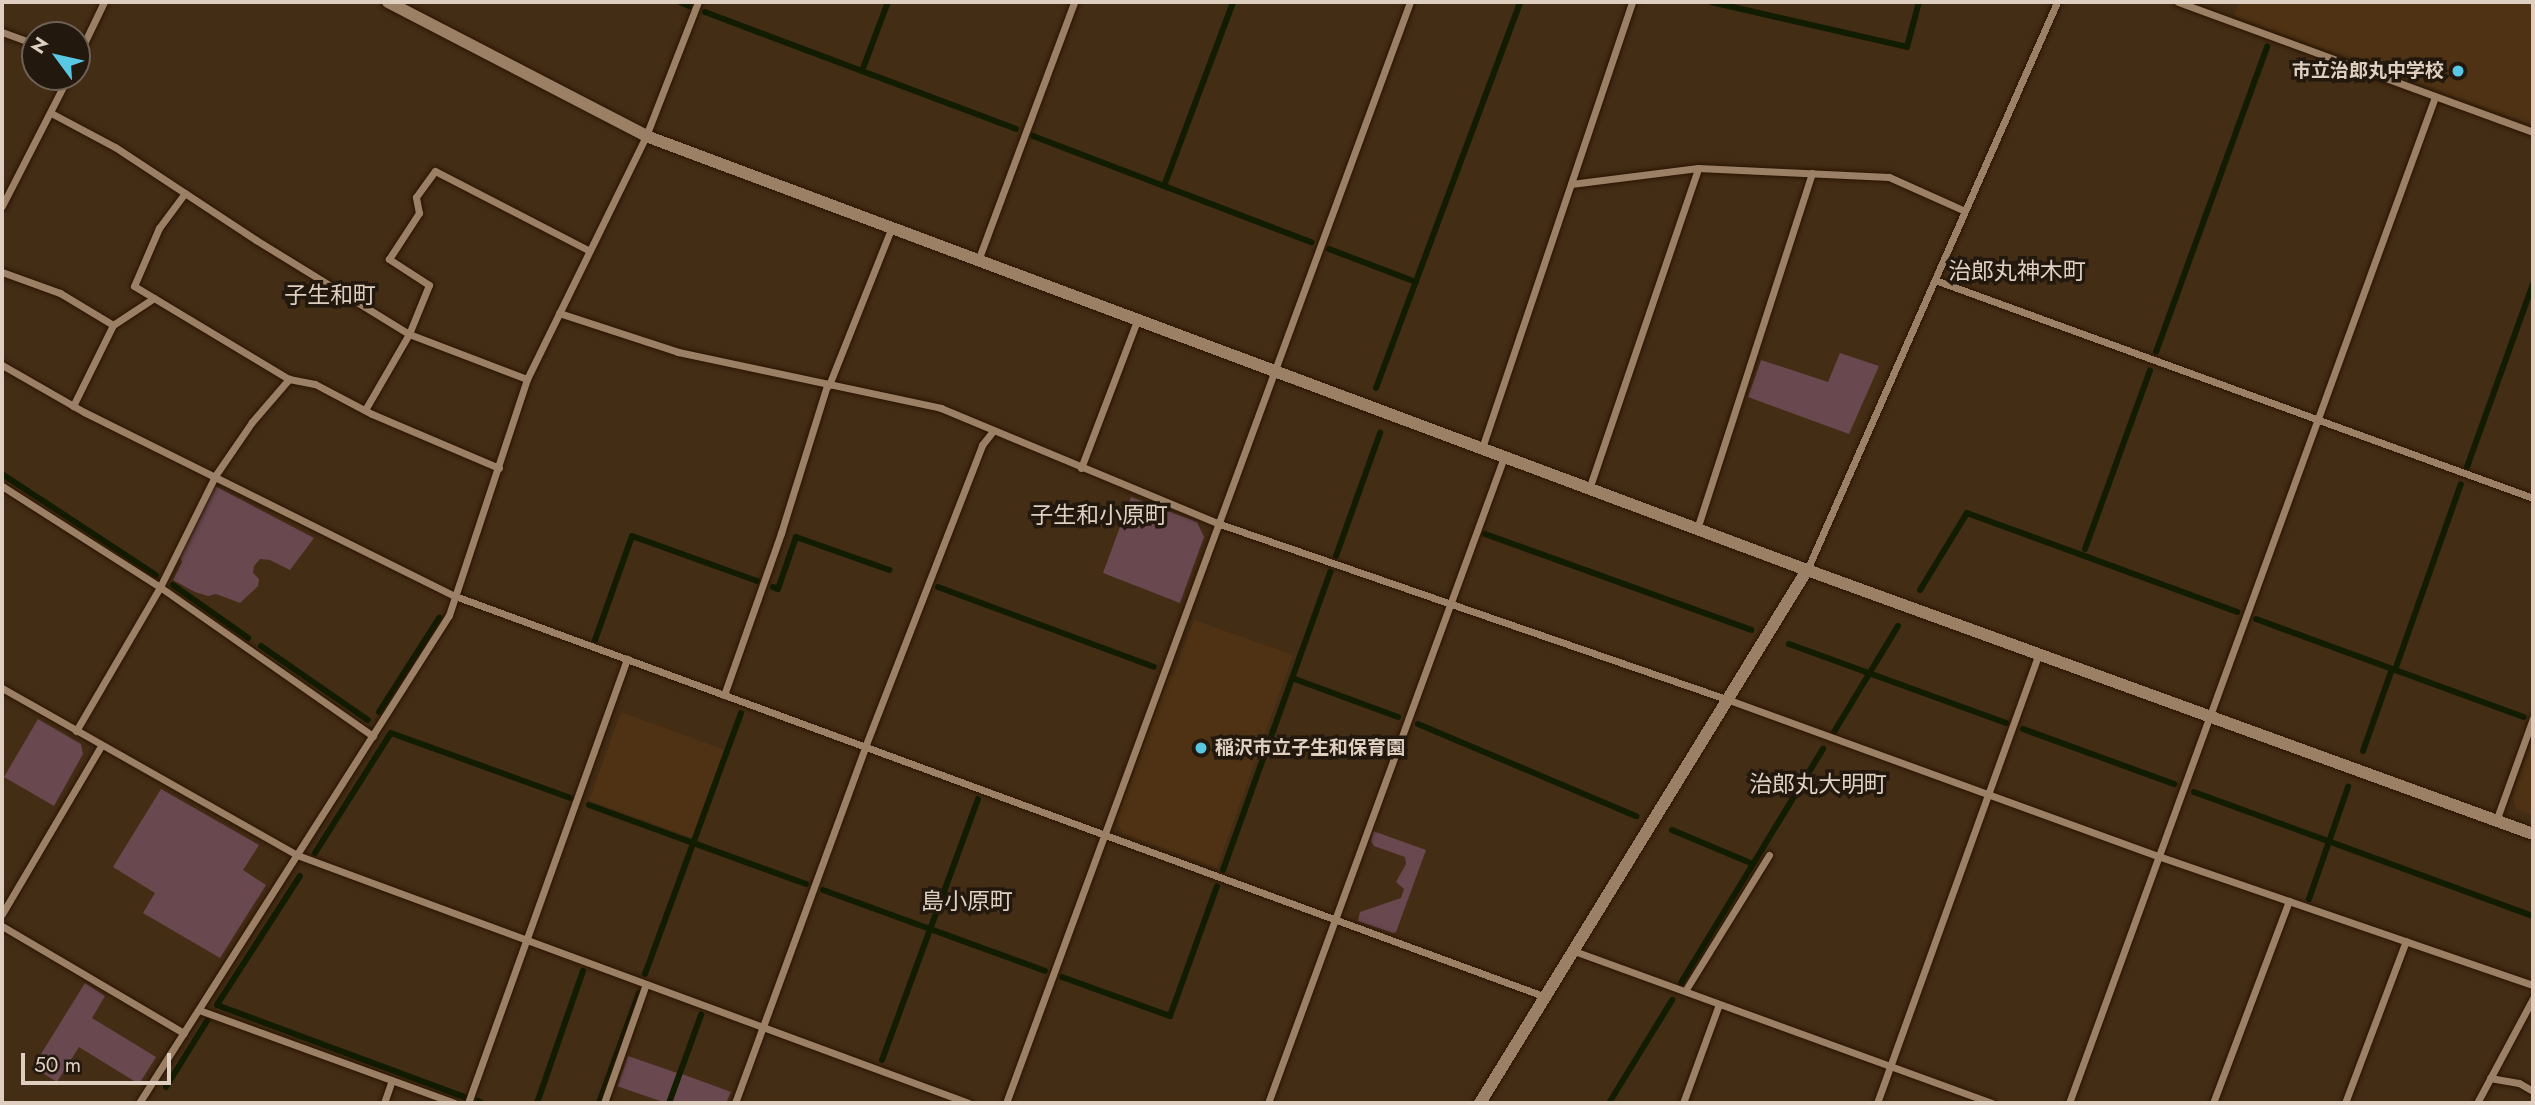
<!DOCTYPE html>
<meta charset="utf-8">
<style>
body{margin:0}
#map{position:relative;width:2535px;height:1105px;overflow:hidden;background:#442d15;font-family:Jost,"Noto Sans JP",sans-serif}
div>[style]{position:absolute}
.built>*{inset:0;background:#4e3213;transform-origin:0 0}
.green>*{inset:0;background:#694850;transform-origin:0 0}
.stream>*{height:6px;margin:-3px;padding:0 3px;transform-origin:3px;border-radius:3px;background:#111c00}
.roads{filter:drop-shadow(0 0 2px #291400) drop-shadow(0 0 2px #291400)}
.minor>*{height:7px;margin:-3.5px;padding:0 3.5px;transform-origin:3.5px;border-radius:3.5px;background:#9b8066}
.tertiary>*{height:12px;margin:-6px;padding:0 6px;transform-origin:6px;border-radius:6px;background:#9b8066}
.dots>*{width:19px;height:19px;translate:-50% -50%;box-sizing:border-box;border:4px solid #22180e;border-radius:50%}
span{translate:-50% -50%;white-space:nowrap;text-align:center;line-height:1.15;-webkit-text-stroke:7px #22180e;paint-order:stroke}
.poi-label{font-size:19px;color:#decfc1;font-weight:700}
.right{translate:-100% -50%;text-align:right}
.left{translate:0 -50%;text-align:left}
.quarter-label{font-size:23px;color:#decfc1}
.frame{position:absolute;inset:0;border:4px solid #decfc1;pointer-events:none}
.north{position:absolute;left:21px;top:21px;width:70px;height:70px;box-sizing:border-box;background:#22180e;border:2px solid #6d6156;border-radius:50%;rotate:303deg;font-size:19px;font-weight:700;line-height:28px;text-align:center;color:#decfc1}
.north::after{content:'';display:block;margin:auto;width:24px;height:32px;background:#59c8e4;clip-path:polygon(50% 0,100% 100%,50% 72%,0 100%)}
.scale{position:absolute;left:21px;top:1053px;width:150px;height:32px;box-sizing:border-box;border:4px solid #decfc1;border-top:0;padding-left:9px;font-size:21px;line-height:24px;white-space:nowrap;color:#decfc1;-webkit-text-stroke:5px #22180e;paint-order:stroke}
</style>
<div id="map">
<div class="built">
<i style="clip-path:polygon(2239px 2px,2533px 2px,2533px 125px,2234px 16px)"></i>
<i style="clip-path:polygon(1194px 620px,1293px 655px,1217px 868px,1122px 833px,1116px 820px,1169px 675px,1173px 676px)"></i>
<i style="left:621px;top:712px;width:111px;height:94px;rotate:20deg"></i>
<i style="clip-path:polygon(2533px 736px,2533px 815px,2517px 809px,2512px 797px)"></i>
</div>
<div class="green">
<i style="clip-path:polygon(1840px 353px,1879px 366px,1849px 434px,1748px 397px,1761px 360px,1828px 382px)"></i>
<i style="clip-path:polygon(215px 486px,314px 538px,290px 570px,270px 560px,260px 559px,254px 566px,253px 573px,259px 579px,258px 586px,240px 603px,216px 594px,208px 596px,195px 592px,173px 580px,182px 562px,179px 555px)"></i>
<i style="clip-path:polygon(1131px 497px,1197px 522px,1204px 537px,1180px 603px,1103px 573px)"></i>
<i style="clip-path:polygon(38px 719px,81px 744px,83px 754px,54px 806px,4px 777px)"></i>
<i style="clip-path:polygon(161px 789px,259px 845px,243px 870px,266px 885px,220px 958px,143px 913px,155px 893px,113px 867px)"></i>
<i style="clip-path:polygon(1373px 831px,1426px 850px,1396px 932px,1393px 933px,1358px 921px,1360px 912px,1401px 898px,1404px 889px,1396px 882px,1406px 864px,1405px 857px,1374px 846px,1371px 841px)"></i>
<i style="clip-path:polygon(85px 983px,105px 996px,92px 1018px,156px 1057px,139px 1084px,79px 1047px,57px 1082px,33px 1067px)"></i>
<i style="left:628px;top:1056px;width:52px;height:32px;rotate:19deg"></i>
<i style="clip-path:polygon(682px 1074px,731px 1092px,726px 1103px,672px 1103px)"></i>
</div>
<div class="stream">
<i style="left:680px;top:2px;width:10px;rotate:24deg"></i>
<i style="left:1711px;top:2px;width:201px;rotate:12.9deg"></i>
<i style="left:1907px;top:47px;width:47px;rotate:-75.1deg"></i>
<i style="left:705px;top:12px;width:332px;rotate:20.6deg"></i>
<i style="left:862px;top:71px;width:74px;rotate:-69.4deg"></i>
<i style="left:1033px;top:136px;width:298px;rotate:20.9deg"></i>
<i style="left:1164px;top:186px;width:197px;rotate:-69.4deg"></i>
<i style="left:1329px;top:249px;width:93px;rotate:20.8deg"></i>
<i style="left:2156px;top:352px;width:325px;rotate:-70deg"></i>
<i style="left:1376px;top:388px;width:412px;rotate:-69.5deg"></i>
<i style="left:2467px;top:467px;width:195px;rotate:-70.2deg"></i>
<i style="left:2px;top:474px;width:184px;rotate:33.3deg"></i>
<i style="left:1485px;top:534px;width:283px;rotate:19.8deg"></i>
<i style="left:2085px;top:549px;width:190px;rotate:-70deg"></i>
<i style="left:1336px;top:556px;width:131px;rotate:-70.3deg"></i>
<i style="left:173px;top:585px;width:92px;rotate:35.2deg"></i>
<i style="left:773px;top:587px;width:5px;rotate:22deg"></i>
<i style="left:778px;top:589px;width:55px;rotate:-70.9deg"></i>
<i style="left:796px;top:537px;width:99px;rotate:19.5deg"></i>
<i style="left:938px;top:587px;width:230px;rotate:20.3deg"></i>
<i style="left:1920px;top:590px;width:90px;rotate:-58.6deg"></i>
<i style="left:1967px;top:513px;width:288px;rotate:20.1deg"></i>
<i style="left:2256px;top:619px;width:285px;rotate:20.1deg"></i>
<i style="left:595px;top:640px;width:110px;rotate:-70.4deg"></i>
<i style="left:632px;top:536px;width:133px;rotate:19.8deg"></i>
<i style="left:1789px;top:644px;width:231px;rotate:20deg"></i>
<i style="left:261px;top:646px;width:130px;rotate:34.7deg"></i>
<i style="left:2395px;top:670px;width:197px;rotate:-70.5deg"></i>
<i style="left:1292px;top:678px;width:113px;rotate:20.2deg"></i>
<i style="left:379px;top:712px;width:112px;rotate:-57.4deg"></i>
<i style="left:1418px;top:724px;width:237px;rotate:22.9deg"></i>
<i style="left:2023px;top:729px;width:161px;rotate:20deg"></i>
<i style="left:1834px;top:732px;width:124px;rotate:-58.9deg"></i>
<i style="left:2363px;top:751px;width:87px;rotate:-70.5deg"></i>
<i style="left:2194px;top:792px;width:361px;rotate:20.1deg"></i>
<i style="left:589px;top:805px;width:231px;rotate:20deg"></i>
<i style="left:1672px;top:830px;width:88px;rotate:22.8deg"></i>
<i style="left:1753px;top:864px;width:139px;rotate:121.2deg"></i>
<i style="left:315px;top:853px;width:142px;rotate:-57.7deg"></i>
<i style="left:391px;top:733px;width:191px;rotate:19.9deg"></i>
<i style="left:1753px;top:864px;width:135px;rotate:-58.7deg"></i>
<i style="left:1223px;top:870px;width:317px;rotate:-70.2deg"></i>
<i style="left:300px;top:876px;width:153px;rotate:122.8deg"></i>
<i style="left:217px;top:1005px;width:265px;rotate:20.4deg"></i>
<i style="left:823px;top:890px;width:236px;rotate:20deg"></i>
<i style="left:2309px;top:899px;width:119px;rotate:-70.8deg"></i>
<i style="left:645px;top:974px;width:278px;rotate:-69.8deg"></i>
<i style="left:1062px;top:977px;width:115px;rotate:19.9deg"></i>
<i style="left:1170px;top:1016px;width:138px;rotate:-70.1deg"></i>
<i style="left:882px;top:1060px;width:278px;rotate:-69.8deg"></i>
<i style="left:166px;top:1087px;width:78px;rotate:-58.2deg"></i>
<i style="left:478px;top:1101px;width:4px;rotate:27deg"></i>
<i style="left:537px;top:1103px;width:140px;rotate:-70.8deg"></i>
<i style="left:599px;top:1103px;width:117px;rotate:-70deg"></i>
<i style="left:669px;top:1103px;width:94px;rotate:-70deg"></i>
<i style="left:1609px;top:1103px;width:121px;rotate:-58.5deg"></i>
</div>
<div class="roads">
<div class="minor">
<i style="left:2178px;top:2px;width:378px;rotate:20.1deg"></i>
<i style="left:2px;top:32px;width:35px;rotate:20deg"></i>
<i style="left:77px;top:58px;width:62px;rotate:-64.3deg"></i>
<i style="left:51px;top:113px;width:72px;rotate:28deg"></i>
<i style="left:115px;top:147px;width:169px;rotate:33.4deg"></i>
<i style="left:256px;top:240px;width:180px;rotate:31.6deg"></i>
<i style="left:409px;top:334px;width:126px;rotate:20.9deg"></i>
<i style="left:1571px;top:184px;width:128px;rotate:-7.2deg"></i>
<i style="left:1698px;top:168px;width:191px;rotate:2.7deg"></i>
<i style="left:1889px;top:177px;width:83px;rotate:24.1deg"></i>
<i style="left:185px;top:193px;width:44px;rotate:126.6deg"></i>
<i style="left:159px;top:228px;width:63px;rotate:113.3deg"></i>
<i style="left:134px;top:286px;width:181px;rotate:31deg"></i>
<i style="left:289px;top:379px;width:26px;rotate:11deg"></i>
<i style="left:315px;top:384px;width:64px;rotate:27.8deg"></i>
<i style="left:372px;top:414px;width:138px;rotate:23deg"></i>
<i style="left:2px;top:206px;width:145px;rotate:-62.9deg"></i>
<i style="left:979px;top:258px;width:273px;rotate:-69.6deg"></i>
<i style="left:2px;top:272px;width:62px;rotate:19.9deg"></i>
<i style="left:60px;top:293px;width:62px;rotate:31.1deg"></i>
<i style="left:1935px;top:280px;width:636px;rotate:20.03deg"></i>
<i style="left:559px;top:313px;width:125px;rotate:18.1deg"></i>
<i style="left:678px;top:352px;width:269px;rotate:12deg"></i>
<i style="left:941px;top:408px;width:299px;rotate:22.6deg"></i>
<i style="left:1217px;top:523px;width:542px;rotate:19.07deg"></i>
<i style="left:1729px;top:700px;width:456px;rotate:20deg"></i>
<i style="left:2158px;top:856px;width:397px;rotate:19deg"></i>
<i style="left:2px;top:365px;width:95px;rotate:29.8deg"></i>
<i style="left:84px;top:412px;width:414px;rotate:26.4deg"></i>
<i style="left:455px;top:596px;width:1162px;rotate:20.18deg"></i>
<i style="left:829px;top:385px;width:170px;rotate:-68.3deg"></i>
<i style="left:73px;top:406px;width:90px;rotate:-63.7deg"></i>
<i style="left:113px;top:325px;width:49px;rotate:-33.4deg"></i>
<i style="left:365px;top:410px;width:88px;rotate:-59.9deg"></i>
<i style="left:409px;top:334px;width:53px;rotate:-67.8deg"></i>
<i style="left:429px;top:285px;width:48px;rotate:-147deg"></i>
<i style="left:389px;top:259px;width:55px;rotate:-56.9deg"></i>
<i style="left:419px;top:213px;width:16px;rotate:-101deg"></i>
<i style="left:416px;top:197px;width:32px;rotate:-54deg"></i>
<i style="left:435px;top:171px;width:172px;rotate:27.3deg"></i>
<i style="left:1482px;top:448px;width:471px;rotate:-71.4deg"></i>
<i style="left:1081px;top:468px;width:160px;rotate:-69.2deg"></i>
<i style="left:2px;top:486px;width:188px;rotate:32.6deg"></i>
<i style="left:160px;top:587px;width:260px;rotate:35deg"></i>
<i style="left:1589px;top:489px;width:339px;rotate:-71.2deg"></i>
<i style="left:1697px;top:529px;width:374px;rotate:-72.1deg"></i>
<i style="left:1807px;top:570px;width:621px;rotate:-66.24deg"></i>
<i style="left:2px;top:688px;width:339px;rotate:29.5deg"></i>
<i style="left:297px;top:855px;width:716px;rotate:20.26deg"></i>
<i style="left:724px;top:695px;width:172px;rotate:-70.6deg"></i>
<i style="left:781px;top:533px;width:155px;rotate:-72.7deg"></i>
<i style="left:76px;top:731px;width:167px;rotate:-59.7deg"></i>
<i style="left:160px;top:587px;width:124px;rotate:-63.6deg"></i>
<i style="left:215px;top:476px;width:65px;rotate:-55.6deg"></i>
<i style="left:252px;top:422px;width:57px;rotate:-49.3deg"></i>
<i style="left:2496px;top:821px;width:109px;rotate:-70.2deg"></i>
<i style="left:2px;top:914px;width:195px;rotate:-59.5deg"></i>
<i style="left:2px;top:926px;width:211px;rotate:30.5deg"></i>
<i style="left:1574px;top:951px;width:444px;rotate:20deg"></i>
<i style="left:1685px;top:991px;width:160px;rotate:-58.3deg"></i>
<i style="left:199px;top:1010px;width:272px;rotate:20deg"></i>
<i style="left:2490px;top:1078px;width:29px;rotate:10deg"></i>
<i style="left:2519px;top:1083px;width:16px;rotate:30deg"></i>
<i style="left:139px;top:1103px;width:578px;rotate:-57.57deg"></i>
<i style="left:449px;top:615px;width:249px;rotate:-71.7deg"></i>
<i style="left:527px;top:379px;width:271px;rotate:-63.9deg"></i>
<i style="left:646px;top:136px;width:144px;rotate:-68.8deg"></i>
<i style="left:384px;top:1103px;width:24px;rotate:-71deg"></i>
<i style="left:468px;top:1103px;width:472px;rotate:-70.3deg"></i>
<i style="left:604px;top:1103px;width:126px;rotate:-70.6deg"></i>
<i style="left:735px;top:1103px;width:379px;rotate:-69.9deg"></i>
<i style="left:865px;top:747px;width:324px;rotate:-68.8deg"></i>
<i style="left:982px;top:445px;width:18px;rotate:-52deg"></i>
<i style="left:1006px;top:1103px;width:1173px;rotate:-69.85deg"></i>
<i style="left:1268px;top:1103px;width:688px;rotate:-69.93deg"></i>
<i style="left:1683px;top:1103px;width:105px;rotate:-70deg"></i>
<i style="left:1877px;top:1103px;width:477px;rotate:-70.2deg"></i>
<i style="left:2069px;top:1103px;width:1071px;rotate:-70.01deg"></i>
<i style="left:2213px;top:1103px;width:216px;rotate:-69.4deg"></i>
<i style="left:2345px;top:1103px;width:173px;rotate:-69.4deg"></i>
<i style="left:2477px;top:1103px;width:119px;rotate:-61.9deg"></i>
</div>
<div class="tertiary">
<i style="left:388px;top:2px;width:291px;rotate:27.4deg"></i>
<i style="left:646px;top:136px;width:1239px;rotate:20.5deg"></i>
<i style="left:1807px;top:570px;width:773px;rotate:19.98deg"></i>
<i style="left:1480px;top:1103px;width:625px;rotate:-58.47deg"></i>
</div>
</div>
<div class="dots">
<i style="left:2458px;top:71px;background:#59c8e4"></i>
<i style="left:1201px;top:748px;background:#59c8e4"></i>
</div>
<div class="poi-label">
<span class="right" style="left:2444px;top:71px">市立治郎丸中学校</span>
<span class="left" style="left:1215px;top:748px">稲沢市立子生和保育園</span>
</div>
<div class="quarter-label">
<span style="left:2017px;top:271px">治郎丸神木町</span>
<span style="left:330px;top:295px">子生和町</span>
<span style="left:1099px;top:515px">子生和小原町</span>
<span style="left:1818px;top:784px">治郎丸大明町</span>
<span style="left:967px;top:901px">島小原町</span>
</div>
<div class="frame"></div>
<div class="north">N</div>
<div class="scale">50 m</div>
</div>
